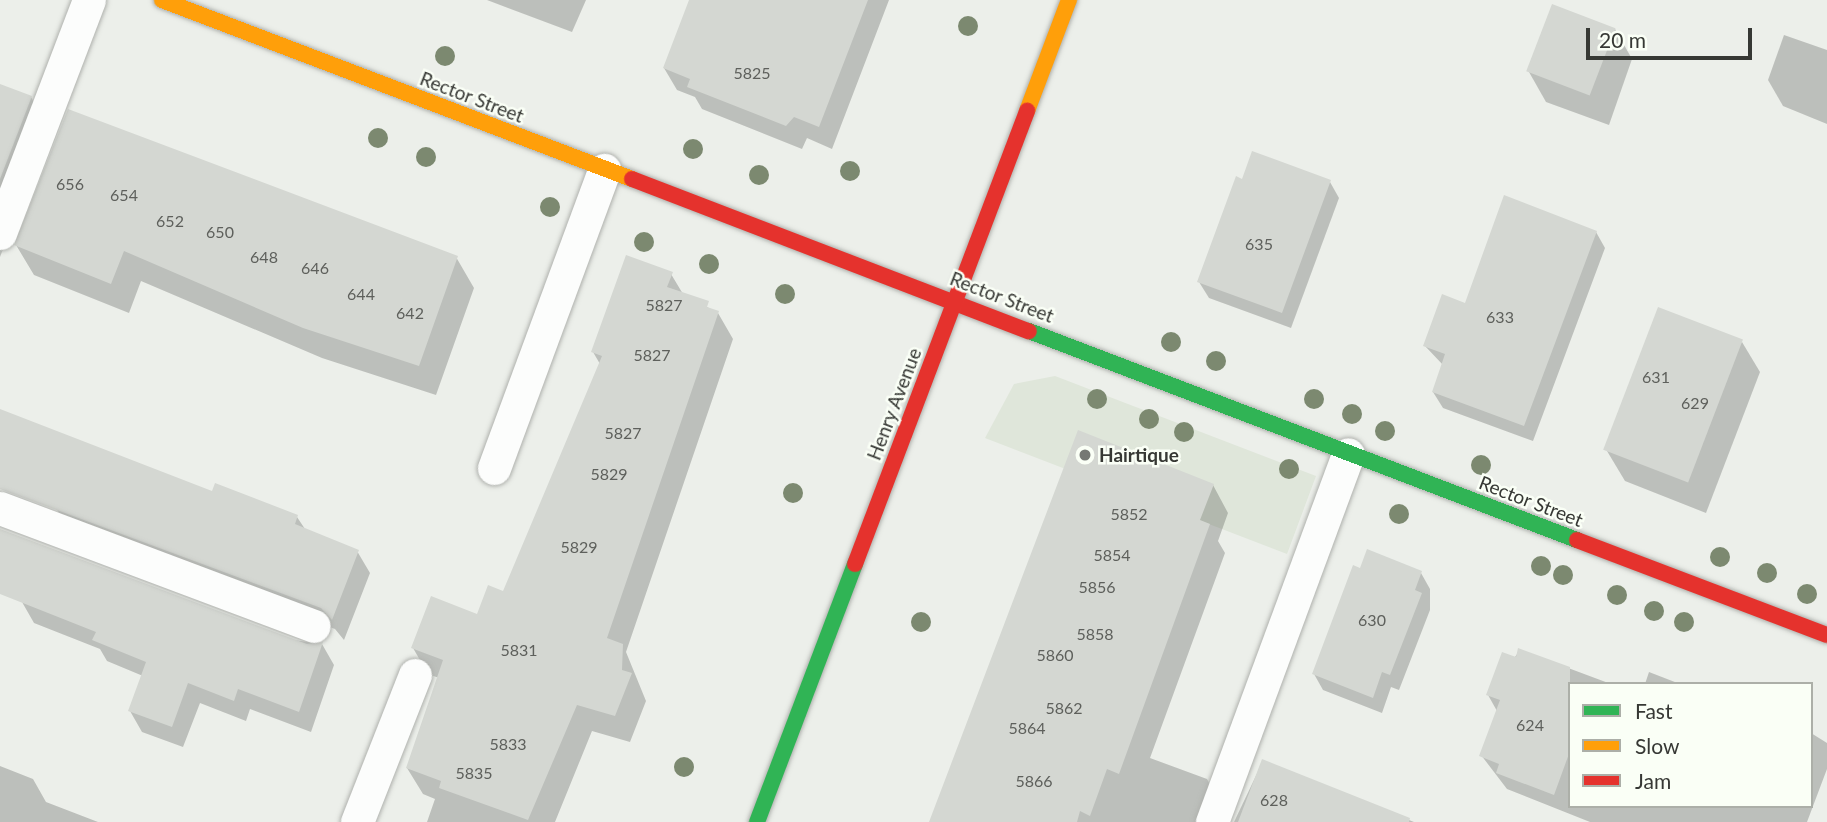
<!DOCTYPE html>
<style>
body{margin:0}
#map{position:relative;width:1827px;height:822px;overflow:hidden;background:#ecefea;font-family:Lato,sans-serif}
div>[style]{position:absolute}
.built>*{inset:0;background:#dfe6da}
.shadow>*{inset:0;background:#0003}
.building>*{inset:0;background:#d4d7d2;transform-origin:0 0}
.roads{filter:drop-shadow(0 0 2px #afb1ad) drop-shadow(0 0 2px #afb1ad)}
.lane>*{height:33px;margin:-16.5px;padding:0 16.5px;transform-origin:16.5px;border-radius:16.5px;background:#fcfdfc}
.fast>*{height:16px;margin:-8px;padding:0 8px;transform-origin:8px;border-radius:8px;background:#30b455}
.slow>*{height:16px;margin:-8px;padding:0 8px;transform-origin:8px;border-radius:8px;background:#ff9f0a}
.jam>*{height:16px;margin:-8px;padding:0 8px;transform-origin:8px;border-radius:8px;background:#e5322d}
.trees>*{width:20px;height:20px;margin:-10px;border-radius:50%;background:#7c8970}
.dots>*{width:19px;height:19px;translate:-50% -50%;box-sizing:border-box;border:4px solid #fafff6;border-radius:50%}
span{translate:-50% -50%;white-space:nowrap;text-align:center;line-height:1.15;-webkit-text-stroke:5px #fafff6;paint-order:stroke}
.number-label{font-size:16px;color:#5e605c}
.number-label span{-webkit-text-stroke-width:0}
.street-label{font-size:19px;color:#363834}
.poi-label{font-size:19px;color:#363834;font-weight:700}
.left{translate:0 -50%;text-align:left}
.legend{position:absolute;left:1568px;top:682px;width:245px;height:126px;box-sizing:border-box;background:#fafff6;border:2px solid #acafa8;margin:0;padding:9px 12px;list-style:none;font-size:21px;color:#363834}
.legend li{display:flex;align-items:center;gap:14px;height:35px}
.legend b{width:35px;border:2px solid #acafa8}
.scale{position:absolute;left:1586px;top:28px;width:166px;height:32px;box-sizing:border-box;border:4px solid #363834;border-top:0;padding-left:9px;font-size:21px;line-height:24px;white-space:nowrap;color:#363834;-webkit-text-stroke:5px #fafff6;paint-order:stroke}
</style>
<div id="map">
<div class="built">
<i style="clip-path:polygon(1055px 376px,1316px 476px,1287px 554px,985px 438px,1014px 384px)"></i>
</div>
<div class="shadow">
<i style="clip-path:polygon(487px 0,586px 0,572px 32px)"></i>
<i style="clip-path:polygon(691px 0,889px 0,832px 149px,807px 138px,802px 149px,702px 109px,695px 97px,677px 90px,664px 68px)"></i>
<i style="clip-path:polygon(1615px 29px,1632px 59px,1609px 125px,1546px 102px,1529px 72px)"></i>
<i style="clip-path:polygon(1784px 35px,1827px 50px,1827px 124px,1783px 106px,1768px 80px)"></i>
<i style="clip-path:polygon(0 86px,31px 97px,48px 128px,0 257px)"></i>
<i style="clip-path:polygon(1243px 181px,1330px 182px,1339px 198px,1291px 328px,1209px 298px,1199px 282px)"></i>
<i style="clip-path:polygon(1596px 232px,1605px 248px,1533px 441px,1443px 408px,1433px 392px,1443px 365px,1425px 346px,1466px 305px)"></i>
<i style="clip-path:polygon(16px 245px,456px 257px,474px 288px,436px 395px,322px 358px,141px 281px,129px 313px,34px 275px)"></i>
<i style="clip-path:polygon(671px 274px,683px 294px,718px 313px,733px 339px,626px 652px,646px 701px,630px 742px,592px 731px,555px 822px,427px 822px,435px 799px,423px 794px,407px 768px,439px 678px,428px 674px,413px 648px,478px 617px,504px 593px,600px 364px,593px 352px)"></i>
<i style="clip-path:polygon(1742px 342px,1760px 372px,1706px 513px,1625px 481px,1607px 451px)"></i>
<i style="clip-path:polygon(0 411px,213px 494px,297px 517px,305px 529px,357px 551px,370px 573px,344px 640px,335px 629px,69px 529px,56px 508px,0 483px)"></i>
<i style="clip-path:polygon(1213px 485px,1228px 513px,1218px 541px,1225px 553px,1150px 758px,1207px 779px,1222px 807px,1217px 822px,932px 822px)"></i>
<i style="clip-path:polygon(1361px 570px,1421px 573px,1430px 589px,1430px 610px,1399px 690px,1391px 687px,1382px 713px,1323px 690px,1314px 674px)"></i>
<i style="clip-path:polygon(22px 602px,322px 644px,334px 665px,311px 732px,250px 709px,246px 721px,200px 703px,183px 747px,142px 732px,130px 711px,143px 676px,107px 661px,100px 649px,34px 623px)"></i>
<i style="clip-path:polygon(1520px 650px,1611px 684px,1570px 684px,1570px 806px,1811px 806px,1811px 733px,1827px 743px,1827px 769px,1807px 822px,1590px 822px,1507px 789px,1481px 755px,1497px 711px,1488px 695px)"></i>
<i style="clip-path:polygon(1649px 672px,1680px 684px,1645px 684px)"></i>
<i style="clip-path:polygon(1263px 761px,1414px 822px,1234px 822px)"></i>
<i style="clip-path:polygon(0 766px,33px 779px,46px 802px,98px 822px,0 822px)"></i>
</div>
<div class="building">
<i style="clip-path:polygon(689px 0,868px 0,819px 127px,794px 117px,786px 126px,687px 87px,690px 79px,663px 68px)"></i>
<i style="left:1552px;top:4px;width:68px;height:72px;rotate:21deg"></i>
<i style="clip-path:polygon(0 84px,32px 96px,0 179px)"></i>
<i style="clip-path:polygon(68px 109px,458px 256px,419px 366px,303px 328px,124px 251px,111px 284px,14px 245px)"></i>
<i style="clip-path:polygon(1252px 151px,1331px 180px,1282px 313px,1197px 282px,1236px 176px,1242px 179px)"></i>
<i style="clip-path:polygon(1504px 195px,1597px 231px,1524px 426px,1432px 392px,1445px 354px,1423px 346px,1442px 294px,1465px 303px)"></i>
<i style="clip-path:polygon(626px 255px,673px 272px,667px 287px,709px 301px,707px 307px,719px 311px,607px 638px,623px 644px,622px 670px,632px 673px,615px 716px,577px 705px,528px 820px,439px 788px,441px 781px,406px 768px,443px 660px,411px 648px,431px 596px,477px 614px,488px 585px,503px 591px,602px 356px,591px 352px)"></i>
<i style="left:1658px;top:307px;width:91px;height:153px;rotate:21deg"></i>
<i style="clip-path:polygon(0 409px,212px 491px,215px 483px,298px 515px,295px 524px,359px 550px,332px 620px,321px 608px,0 489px)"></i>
<i style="clip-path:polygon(1078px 430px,1214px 484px,1200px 520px,1210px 524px,1119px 774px,1107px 769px,1090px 816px,1080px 811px,1077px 822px,929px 822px)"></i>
<i style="clip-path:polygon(0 529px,307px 644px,323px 642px,299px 712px,238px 689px,234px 701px,188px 683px,172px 727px,128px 711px,146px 662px,92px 640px,96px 632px,0 594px)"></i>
<i style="clip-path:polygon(1367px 549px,1422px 571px,1415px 590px,1422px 593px,1390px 675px,1382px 672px,1373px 698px,1312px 674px,1353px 565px,1360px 568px)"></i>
<i style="clip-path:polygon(1518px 648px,1570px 667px,1570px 751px,1554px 795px,1496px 773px,1499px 764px,1479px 756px,1500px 700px,1486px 695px,1502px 652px,1516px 657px)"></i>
<i style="clip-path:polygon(1262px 759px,1410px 818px,1409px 822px,1238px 822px)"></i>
</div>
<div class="roads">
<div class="lane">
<i style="left:0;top:233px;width:249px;rotate:-69.1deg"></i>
<i style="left:494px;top:468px;width:318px;rotate:-69.7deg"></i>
<i style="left:0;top:508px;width:335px;rotate:20.6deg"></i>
<i style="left:357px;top:822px;width:158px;rotate:-68.5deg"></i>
<i style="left:1212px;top:822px;width:392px;rotate:-69.7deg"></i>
</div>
<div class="fast">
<i style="left:1029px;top:331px;width:587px;rotate:20.88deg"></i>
<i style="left:757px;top:822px;width:276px;rotate:-69.2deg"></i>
</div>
<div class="slow">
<i style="left:162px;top:0;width:503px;rotate:20.85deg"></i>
<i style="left:1027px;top:111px;width:119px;rotate:-69.3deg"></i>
</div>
<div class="jam">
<i style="left:632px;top:179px;width:425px;rotate:21deg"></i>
<i style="left:1577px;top:540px;width:267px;rotate:20.8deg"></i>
<i style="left:855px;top:564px;width:485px;rotate:-69.2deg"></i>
</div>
</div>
<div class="trees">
<i style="left:968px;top:26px"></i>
<i style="left:445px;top:56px"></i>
<i style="left:378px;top:138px"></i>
<i style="left:693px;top:149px"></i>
<i style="left:426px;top:157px"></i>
<i style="left:850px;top:171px"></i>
<i style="left:759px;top:175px"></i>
<i style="left:550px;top:207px"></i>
<i style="left:644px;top:242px"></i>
<i style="left:709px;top:264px"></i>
<i style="left:785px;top:294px"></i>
<i style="left:1171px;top:342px"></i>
<i style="left:1216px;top:361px"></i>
<i style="left:1097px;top:399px"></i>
<i style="left:1314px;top:399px"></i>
<i style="left:1352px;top:414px"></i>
<i style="left:1149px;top:419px"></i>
<i style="left:1385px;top:431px"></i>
<i style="left:1184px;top:432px"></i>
<i style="left:1481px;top:465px"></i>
<i style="left:1289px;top:469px"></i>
<i style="left:793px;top:493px"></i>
<i style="left:1399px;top:514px"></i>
<i style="left:1720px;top:557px"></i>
<i style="left:1541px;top:566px"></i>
<i style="left:1767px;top:573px"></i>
<i style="left:1563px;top:575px"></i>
<i style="left:1807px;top:594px"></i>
<i style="left:1617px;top:595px"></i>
<i style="left:1654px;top:611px"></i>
<i style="left:921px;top:622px"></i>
<i style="left:1684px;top:622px"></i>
<i style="left:684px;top:767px"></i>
</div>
<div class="dots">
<i style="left:1085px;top:455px;background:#767874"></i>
</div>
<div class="number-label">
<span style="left:752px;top:73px">5825</span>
<span style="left:70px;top:184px">656</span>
<span style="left:124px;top:195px">654</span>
<span style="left:170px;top:221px">652</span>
<span style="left:220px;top:232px">650</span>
<span style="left:1259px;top:244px">635</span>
<span style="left:264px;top:257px">648</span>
<span style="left:315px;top:268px">646</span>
<span style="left:361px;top:294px">644</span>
<span style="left:664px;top:305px">5827</span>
<span style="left:410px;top:313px">642</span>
<span style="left:1500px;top:317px">633</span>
<span style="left:652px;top:355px">5827</span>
<span style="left:1656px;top:377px">631</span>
<span style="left:1695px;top:403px">629</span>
<span style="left:623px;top:433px">5827</span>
<span style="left:609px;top:474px">5829</span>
<span style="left:1129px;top:514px">5852</span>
<span style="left:579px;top:547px">5829</span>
<span style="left:1112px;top:555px">5854</span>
<span style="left:1097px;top:587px">5856</span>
<span style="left:1372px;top:620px">630</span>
<span style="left:1095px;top:634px">5858</span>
<span style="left:519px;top:650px">5831</span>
<span style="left:1055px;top:655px">5860</span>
<span style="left:1064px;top:708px">5862</span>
<span style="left:1530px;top:725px">624</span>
<span style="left:1027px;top:728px">5864</span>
<span style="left:508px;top:744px">5833</span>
<span style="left:474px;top:773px">5835</span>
<span style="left:1034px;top:781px">5866</span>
<span style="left:1274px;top:800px">628</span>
</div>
<div class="street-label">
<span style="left:472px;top:97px;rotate:21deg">Rector Street</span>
<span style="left:1002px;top:297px;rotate:21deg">Rector Street</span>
<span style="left:894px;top:404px;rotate:-69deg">Henry Avenue</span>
<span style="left:1531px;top:501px;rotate:21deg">Rector Street</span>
</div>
<div class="poi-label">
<span class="left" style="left:1099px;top:455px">Hairtique</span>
</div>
<ul class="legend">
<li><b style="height:9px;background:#30b455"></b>Fast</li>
<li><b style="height:9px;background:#ff9f0a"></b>Slow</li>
<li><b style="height:9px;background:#e5322d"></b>Jam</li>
</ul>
<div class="scale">20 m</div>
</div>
